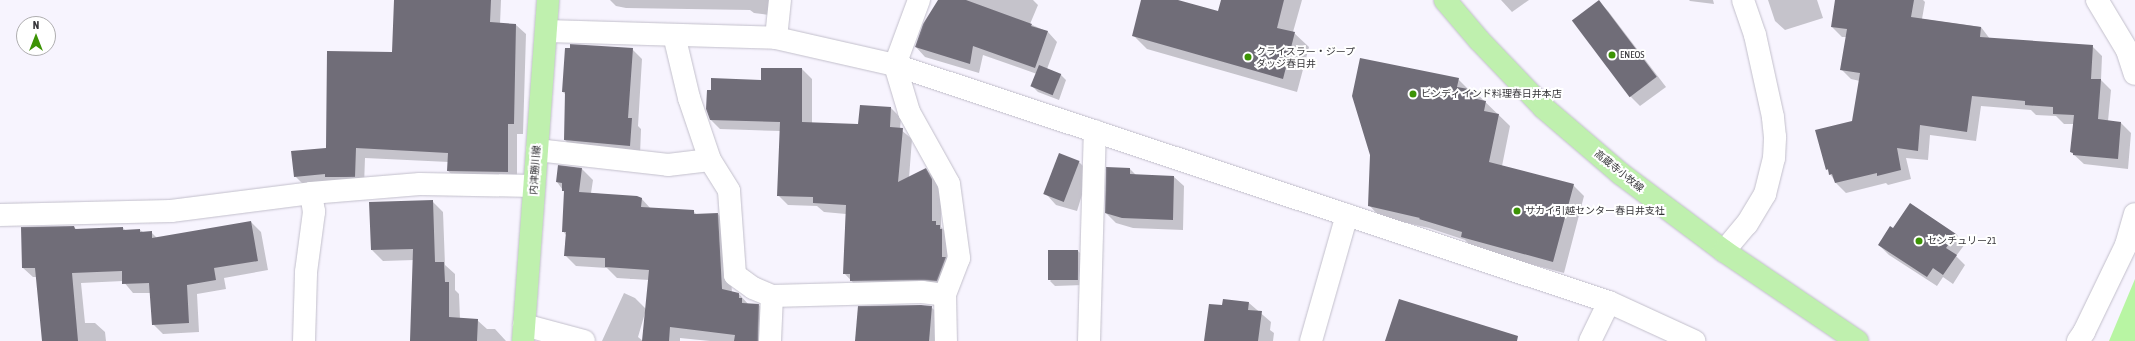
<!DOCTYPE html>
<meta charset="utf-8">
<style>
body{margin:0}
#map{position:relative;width:2135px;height:341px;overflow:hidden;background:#f7f4fe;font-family:"Asap Condensed","Noto Sans JP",sans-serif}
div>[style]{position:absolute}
.green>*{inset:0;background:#b8f5a3}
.shadow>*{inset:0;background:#0003}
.building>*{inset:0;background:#706d78;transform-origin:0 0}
.roads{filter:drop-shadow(0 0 1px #c2bfcb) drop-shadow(0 0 1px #c2bfcb)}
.minor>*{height:22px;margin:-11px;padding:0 11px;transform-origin:11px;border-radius:11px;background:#fff}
.major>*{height:22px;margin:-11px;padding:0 11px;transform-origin:11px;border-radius:11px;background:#bff0ae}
.dots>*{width:11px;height:11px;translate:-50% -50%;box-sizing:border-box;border:2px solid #fff;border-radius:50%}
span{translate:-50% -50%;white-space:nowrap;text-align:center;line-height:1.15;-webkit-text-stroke:4px #fff;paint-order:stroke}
.poi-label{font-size:10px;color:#363539}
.left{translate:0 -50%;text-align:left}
.street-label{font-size:10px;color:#363539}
.north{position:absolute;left:16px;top:16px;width:40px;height:40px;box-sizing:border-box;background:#fff;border:1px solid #afaeb0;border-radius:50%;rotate:0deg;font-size:11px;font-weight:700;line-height:16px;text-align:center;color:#363539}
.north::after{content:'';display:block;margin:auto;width:14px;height:18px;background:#3c9305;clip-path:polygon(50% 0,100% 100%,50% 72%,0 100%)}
</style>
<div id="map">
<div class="green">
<i style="clip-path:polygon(2135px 279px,2135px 341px,2109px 341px)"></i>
</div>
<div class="shadow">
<i style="clip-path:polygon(420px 0,501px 0,500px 24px,516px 25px,526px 34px,523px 134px,517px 134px,517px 181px,458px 180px,448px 171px,449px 162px,365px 158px,364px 186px,305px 186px,295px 176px,326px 149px,393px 53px)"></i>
<i style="clip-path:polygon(610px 0,783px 0,776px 16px,754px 13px,750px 10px,626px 8px,616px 6px)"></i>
<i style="clip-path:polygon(939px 0,1033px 0,1038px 5px,1030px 24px,1048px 32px,1057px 42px,1047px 69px,1061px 75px,1066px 80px,1059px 100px,1038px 92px,1033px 87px,1037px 74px,983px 55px,979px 73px,925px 57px,916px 47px)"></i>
<i style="clip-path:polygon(1142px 0,1174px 0,1219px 12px,1222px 0,1302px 0,1293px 32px,1309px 47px,1297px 92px,1147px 49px,1134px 36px)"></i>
<i style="clip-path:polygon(1501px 0,1529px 0,1512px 12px)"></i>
<i style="clip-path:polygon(1689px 0,1713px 0,1714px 4px,1690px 1px)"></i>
<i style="clip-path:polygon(1768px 0,1817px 0,1823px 18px,1785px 30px,1775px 21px)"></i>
<i style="clip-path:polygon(1836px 0,1923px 0,1925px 2px,1922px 19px,1981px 27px,1990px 39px,2092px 46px,2102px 56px,2101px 80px,2111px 90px,2108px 121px,2121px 123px,2131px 133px,2128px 169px,2084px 164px,2071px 152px,2074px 124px,2064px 124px,2056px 116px,2036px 115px,2031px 110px,1981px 106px,1976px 141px,1930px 135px,1928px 160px,1906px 158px,1911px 179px,1888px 185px,1886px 183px,1846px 193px,1836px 183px,1827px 169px,1853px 121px,1860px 81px,1851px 79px,1841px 69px,1847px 37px,1842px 37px,1832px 27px)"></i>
<i style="clip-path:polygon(1598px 1px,1608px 11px,1666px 87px,1640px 106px,1630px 96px)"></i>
<i style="clip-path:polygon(632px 49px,642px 59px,638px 126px,641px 129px,640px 155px,575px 150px,565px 140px,566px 95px,563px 92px)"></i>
<i style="clip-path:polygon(802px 69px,812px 79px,812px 123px,859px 125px,891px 108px,901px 118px,900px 129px,912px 139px,909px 178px,926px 169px,935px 179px,941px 190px,941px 227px,950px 236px,947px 291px,861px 291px,844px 273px,846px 214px,824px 212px,817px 206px,788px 205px,778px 195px,781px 131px,720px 129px,710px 119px,762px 81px)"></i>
<i style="clip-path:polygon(1458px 79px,1469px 90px,1474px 91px,1510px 126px,1502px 166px,1573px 185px,1584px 196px,1564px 273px,1473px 249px,1465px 240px,1429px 228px,1380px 217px,1369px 205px)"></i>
<i style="clip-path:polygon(1079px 162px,1089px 172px,1077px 211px,1056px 205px,1047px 195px)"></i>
<i style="clip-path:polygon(evenodd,582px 169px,593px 180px,591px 193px,641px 198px,651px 209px,693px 211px,697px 215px,718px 214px,728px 225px,732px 293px,739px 294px,749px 305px,759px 305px,769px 316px,768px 341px,710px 341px,680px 338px,680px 341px,602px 341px,624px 293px,635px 298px,646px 309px,649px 280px,617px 278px,607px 268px,576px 266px,565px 255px,566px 235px,563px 231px,565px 193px,557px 182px,582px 169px,645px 313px,646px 313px,643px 341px,638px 337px,645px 313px)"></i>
<i style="clip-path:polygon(1130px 169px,1136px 175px,1174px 177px,1184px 186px,1183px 230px,1133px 228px,1116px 223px,1106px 213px)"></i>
<i style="clip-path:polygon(432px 201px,443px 212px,445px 265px,455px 274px,455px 290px,459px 294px,460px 319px,477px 320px,487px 329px,495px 329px,506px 341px,411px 341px,414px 260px,383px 261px,372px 250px)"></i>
<i style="clip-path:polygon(251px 222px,261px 232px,268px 270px,224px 278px,226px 289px,197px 294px,199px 332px,163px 334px,153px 324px,151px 293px,133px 293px,123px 281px,81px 283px,85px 323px,95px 323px,105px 332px,106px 341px,43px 341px,37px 277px,33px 277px,23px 268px,74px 227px,77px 230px,123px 228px,125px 230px,140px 230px,143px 232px,151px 232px,157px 238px)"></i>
<i style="clip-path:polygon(1894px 229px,1956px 234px,1965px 244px,1956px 256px,1965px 265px,1953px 284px,1943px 277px,1937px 286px,1889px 255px,1879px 245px)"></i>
<i style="clip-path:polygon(1078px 251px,1083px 256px,1083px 285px,1055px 286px,1050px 281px)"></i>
<i style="clip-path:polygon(1249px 303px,1271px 322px,1270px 330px,1274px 333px,1273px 341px,1205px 341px,1223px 306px)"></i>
<i style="clip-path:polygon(931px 307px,944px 319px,943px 341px,856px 341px)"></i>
</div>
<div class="building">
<i style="clip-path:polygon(394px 0,491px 0,490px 22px,516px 24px,514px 124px,508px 124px,508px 172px,447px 171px,448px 153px,356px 148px,355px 177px,325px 177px,325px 174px,294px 177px,291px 151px,326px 148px,327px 51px,392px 52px)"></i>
<i style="clip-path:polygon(938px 0,966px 0,1032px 24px,1031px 26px,1048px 31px,1035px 68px,973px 46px,970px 64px,915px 47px,923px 24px)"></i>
<i style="clip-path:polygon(1141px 0,1178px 0,1218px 11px,1221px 0,1284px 0,1277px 28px,1295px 32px,1283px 79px,1132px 36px)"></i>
<i style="left:1599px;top:0;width:96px;height:34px;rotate:53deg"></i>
<i style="clip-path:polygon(1835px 0,1914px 0,1911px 17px,1981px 27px,1980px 37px,2093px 45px,2091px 79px,2101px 79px,2098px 119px,2121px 122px,2118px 159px,2073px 155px,2073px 153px,2070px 152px,2074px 115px,2053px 114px,2053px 107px,2025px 105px,2025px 101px,1972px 96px,1967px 132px,1920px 125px,1918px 151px,1897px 148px,1901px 170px,1877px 176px,1877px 173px,1835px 183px,1832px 174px,1829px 175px,1828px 169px,1826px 170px,1815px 130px,1852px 121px,1860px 73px,1840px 70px,1847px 29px,1831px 27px)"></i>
<i style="clip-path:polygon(570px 44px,633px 48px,628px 118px,632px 118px,630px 146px,564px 140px,565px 92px,562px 92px,565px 48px,570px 48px)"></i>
<i style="clip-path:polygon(1360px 58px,1459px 78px,1457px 87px,1474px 90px,1472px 98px,1486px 101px,1484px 111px,1499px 114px,1489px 162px,1574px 184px,1553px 262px,1461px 237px,1462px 232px,1419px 219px,1420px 218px,1368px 206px,1370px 155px,1352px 96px)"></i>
<i style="left:1039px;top:65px;width:24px;height:23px;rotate:22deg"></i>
<i style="clip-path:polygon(761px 68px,802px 68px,802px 122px,858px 124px,860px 105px,891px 107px,890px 127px,903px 128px,898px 182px,926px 168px,932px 179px,932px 221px,936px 221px,936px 225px,940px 225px,940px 229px,942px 229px,942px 257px,946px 257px,937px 281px,922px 280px,850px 281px,850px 274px,843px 274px,846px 205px,813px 203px,813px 197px,777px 196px,780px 122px,710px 120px,706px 109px,707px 90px,711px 90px,711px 78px,761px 80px)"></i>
<i style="left:1059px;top:153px;width:22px;height:44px;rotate:21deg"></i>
<i style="clip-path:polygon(558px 165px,582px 168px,579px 192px,637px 196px,642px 198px,641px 207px,694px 210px,694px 214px,718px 213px,722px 289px,739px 293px,739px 298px,742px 298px,742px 303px,759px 304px,758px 341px,734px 341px,735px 335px,670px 327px,669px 341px,642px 341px,649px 270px,605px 267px,605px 258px,564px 256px,566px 232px,562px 232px,564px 191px,562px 191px,562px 183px,556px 182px)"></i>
<i style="clip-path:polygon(1106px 167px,1130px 168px,1130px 174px,1174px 176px,1173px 220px,1122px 218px,1105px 213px)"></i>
<i style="clip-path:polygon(433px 200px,435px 262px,444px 262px,445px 282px,449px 282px,449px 317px,478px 319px,477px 341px,410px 341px,413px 249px,371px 250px,369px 202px)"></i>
<i style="clip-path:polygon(1910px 203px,1956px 234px,1946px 248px,1957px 255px,1943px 275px,1933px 268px,1927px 277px,1878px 245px,1890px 226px,1893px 228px)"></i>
<i style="clip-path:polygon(251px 221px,258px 261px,214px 268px,216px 280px,187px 285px,189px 323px,152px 325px,149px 283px,122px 284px,122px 271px,72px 273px,78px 341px,42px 341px,35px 268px,22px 268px,21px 227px,74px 226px,75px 229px,123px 227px,123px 230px,140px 229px,140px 232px,152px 231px,152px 238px)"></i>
<i style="left:1078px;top:250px;width:30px;height:30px;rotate:90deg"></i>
<i style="clip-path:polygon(1223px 299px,1249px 302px,1248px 310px,1262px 311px,1258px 341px,1204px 341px,1209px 304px,1222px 305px)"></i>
<i style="clip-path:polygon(1399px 299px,1518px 336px,1517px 341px,1385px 341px)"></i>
<i style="clip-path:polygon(921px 305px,932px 306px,929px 341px,855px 341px,858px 306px)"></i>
</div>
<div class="roads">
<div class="minor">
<i style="left:919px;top:0;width:69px;rotate:110.3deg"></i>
<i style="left:895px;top:65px;width:49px;rotate:73.4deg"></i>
<i style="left:909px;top:112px;width:82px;rotate:60.9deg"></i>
<i style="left:949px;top:184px;width:75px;rotate:82.3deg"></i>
<i style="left:959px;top:258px;width:40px;rotate:111deg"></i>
<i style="left:945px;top:295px;width:46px;rotate:88.8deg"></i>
<i style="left:2097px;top:0;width:58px;rotate:59deg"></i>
<i style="left:2127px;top:50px;width:25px;rotate:72deg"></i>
<i style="left:546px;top:31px;width:230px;rotate:1.7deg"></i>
<i style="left:776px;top:38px;width:122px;rotate:12.8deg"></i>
<i style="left:895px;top:65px;width:752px;rotate:18.36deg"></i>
<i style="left:1609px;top:302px;width:94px;rotate:24.6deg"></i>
<i style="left:674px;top:35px;width:65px;rotate:76.6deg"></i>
<i style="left:689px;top:98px;width:65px;rotate:71.3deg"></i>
<i style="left:710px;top:160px;width:36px;rotate:58deg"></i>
<i style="left:729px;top:191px;width:84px;rotate:85.9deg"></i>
<i style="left:735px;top:275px;width:22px;rotate:36deg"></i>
<i style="left:753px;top:288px;width:21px;rotate:23deg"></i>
<i style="left:772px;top:296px;width:150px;rotate:-1.5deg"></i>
<i style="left:922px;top:292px;width:23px;rotate:7deg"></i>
<i style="left:776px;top:38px;width:38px;rotate:-84deg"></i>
<i style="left:537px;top:150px;width:132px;rotate:6.5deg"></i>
<i style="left:668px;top:165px;width:42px;rotate:-6.8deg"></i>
<i style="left:0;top:215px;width:171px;rotate:-1.3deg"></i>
<i style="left:171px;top:211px;width:141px;rotate:-7.3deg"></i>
<i style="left:311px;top:193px;width:109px;rotate:-4.7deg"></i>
<i style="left:420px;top:184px;width:114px;rotate:1deg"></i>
<i style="left:1724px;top:251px;width:35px;rotate:-50deg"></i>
<i style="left:1747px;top:224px;width:35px;rotate:-59deg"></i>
<i style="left:1765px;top:194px;width:37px;rotate:-76deg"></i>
<i style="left:1774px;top:158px;width:21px;rotate:-87deg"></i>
<i style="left:1775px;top:137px;width:20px;rotate:-96deg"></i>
<i style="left:1773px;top:117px;width:84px;rotate:-102.4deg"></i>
<i style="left:1755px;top:35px;width:37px;rotate:-109deg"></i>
<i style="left:524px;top:325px;width:62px;rotate:14.9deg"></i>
<i style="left:304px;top:341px;width:69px;rotate:-88.3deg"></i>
<i style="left:306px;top:272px;width:61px;rotate:-82.4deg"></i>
<i style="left:314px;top:212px;width:19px;rotate:-99deg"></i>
<i style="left:770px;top:341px;width:45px;rotate:-87.5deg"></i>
<i style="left:1089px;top:341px;width:210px;rotate:-88.4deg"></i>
<i style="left:1311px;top:341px;width:131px;rotate:-74.1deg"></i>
<i style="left:1590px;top:341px;width:43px;rotate:-64deg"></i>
<i style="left:2078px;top:341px;width:11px;rotate:-56deg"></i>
<i style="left:2084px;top:332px;width:97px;rotate:-64.2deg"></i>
<i style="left:2126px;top:245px;width:32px;rotate:-74deg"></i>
</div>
<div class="major">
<i style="left:1445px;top:0;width:52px;rotate:49.6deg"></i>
<i style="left:1479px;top:40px;width:94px;rotate:46.3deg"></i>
<i style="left:1544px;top:108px;width:101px;rotate:40.6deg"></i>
<i style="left:1621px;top:174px;width:129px;rotate:36.8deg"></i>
<i style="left:1724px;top:251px;width:161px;rotate:34.1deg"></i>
<i style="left:523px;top:341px;width:342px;rotate:-85.8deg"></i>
</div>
</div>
<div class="dots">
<i style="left:1612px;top:55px;background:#3c9305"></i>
<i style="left:1248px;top:57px;background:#3c9305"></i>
<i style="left:1413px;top:94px;background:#3c9305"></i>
<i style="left:1517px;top:211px;background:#3c9305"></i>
<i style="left:1919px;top:241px;background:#3c9305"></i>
</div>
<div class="poi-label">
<span class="left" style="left:1256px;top:57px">クライスラー・ジープ<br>ダッジ春日井</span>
<span class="left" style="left:1620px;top:55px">ENEOS</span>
<span class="left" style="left:1421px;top:94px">ビンディ インド料理春日井本店</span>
<span class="left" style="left:1525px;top:211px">サカイ引越センター春日井支社</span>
<span class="left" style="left:1927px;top:241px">センチュリー21</span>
</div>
<div class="street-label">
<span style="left:535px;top:170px;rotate:-86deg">内津勝川線</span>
<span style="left:1619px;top:171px;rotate:39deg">高蔵寺小牧線</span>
</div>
<div class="north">N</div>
</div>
